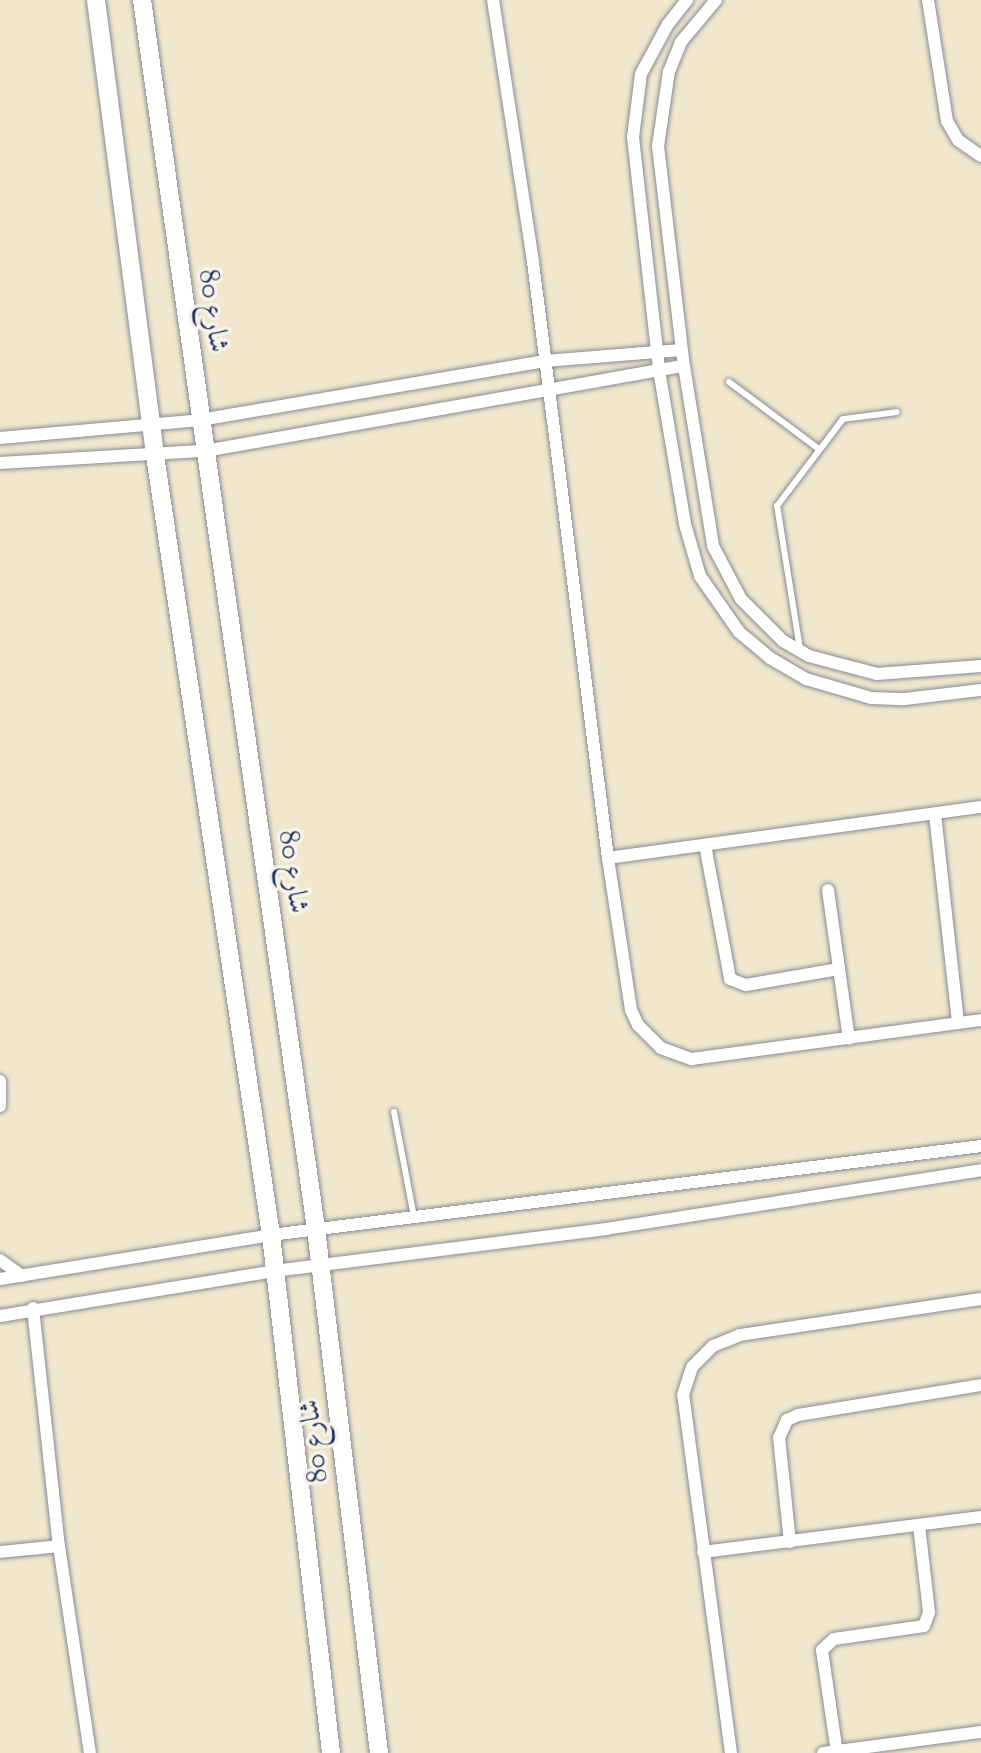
<!DOCTYPE html>
<meta charset="utf-8">
<style>
body{margin:0}
#map{position:relative;width:981px;height:1753px;overflow:hidden;background:#f0e7cd;font-family:"Sorts Mill Goudy",Amiri,serif}
div>[style]{position:absolute}
.roads{filter:drop-shadow(0 0 2px #868b96) drop-shadow(0 0 2px #868b96)}
.lane>*{height:6px;margin:-3px;padding:0 3px;transform-origin:3px;border-radius:3px;background:#fff}
.street>*{height:12px;margin:-6px;padding:0 6px;transform-origin:6px;border-radius:6px;background:#fff}
.secondary>*{height:18px;margin:-9px;padding:0 9px;transform-origin:9px;border-radius:9px;background:#fff}
span{translate:-50% -50%;white-space:nowrap;text-align:center;line-height:1.15;-webkit-text-stroke:7px #f7f3e8;paint-order:stroke}
.street-label{font-size:28px;color:#1b2f5e}
</style>
<div id="map">
<div class="roads">
<div class="lane">
<i style="left:729px;top:382px;width:112px;rotate:36.7deg"></i>
<i style="left:800px;top:649px;width:145px;rotate:-99.1deg"></i>
<i style="left:777px;top:506px;width:109px;rotate:-52.8deg"></i>
<i style="left:843px;top:419px;width:54px;rotate:-7.4deg"></i>
<i style="left:394px;top:1112px;width:107px;rotate:79.2deg"></i>
</div>
<div class="street">
<i style="left:493px;top:0;width:265px;rotate:81.3deg"></i>
<i style="left:533px;top:262px;width:601px;rotate:82.83deg"></i>
<i style="left:608px;top:858px;width:154px;rotate:81.4deg"></i>
<i style="left:631px;top:1010px;width:17px;rotate:65deg"></i>
<i style="left:638px;top:1025px;width:33px;rotate:45deg"></i>
<i style="left:661px;top:1048px;width:33px;rotate:20deg"></i>
<i style="left:692px;top:1059px;width:292px;rotate:-7.7deg"></i>
<i style="left:687px;top:0;width:31px;rotate:128deg"></i>
<i style="left:668px;top:24px;width:57px;rotate:118.4deg"></i>
<i style="left:641px;top:74px;width:64px;rotate:97.2deg"></i>
<i style="left:633px;top:137px;width:234px;rotate:83.6deg"></i>
<i style="left:659px;top:370px;width:156px;rotate:80.4deg"></i>
<i style="left:685px;top:524px;width:54px;rotate:73.9deg"></i>
<i style="left:700px;top:576px;width:68px;rotate:55.1deg"></i>
<i style="left:739px;top:632px;width:40px;rotate:40deg"></i>
<i style="left:770px;top:658px;width:42px;rotate:30.3deg"></i>
<i style="left:806px;top:679px;width:68px;rotate:16.3deg"></i>
<i style="left:871px;top:698px;width:34px;rotate:2deg"></i>
<i style="left:905px;top:699px;width:77px;rotate:-6.8deg"></i>
<i style="left:716px;top:0;width:55px;rotate:129.8deg"></i>
<i style="left:681px;top:42px;width:31px;rotate:112deg"></i>
<i style="left:669px;top:71px;width:76px;rotate:98.3deg"></i>
<i style="left:658px;top:146px;width:222px;rotate:83.3deg"></i>
<i style="left:684px;top:366px;width:182px;rotate:80.8deg"></i>
<i style="left:713px;top:546px;width:60px;rotate:62.2deg"></i>
<i style="left:741px;top:599px;width:59px;rotate:45deg"></i>
<i style="left:783px;top:641px;width:30px;rotate:30deg"></i>
<i style="left:809px;top:656px;width:70px;rotate:14.8deg"></i>
<i style="left:877px;top:674px;width:104px;rotate:-4.4deg"></i>
<i style="left:928px;top:0;width:122px;rotate:81.1deg"></i>
<i style="left:947px;top:121px;width:22px;rotate:60deg"></i>
<i style="left:958px;top:140px;width:28px;rotate:35deg"></i>
<i style="left:0;top:438px;width:201px;rotate:-5.1deg"></i>
<i style="left:200px;top:420px;width:350px;rotate:-9.7deg"></i>
<i style="left:545px;top:361px;width:137px;rotate:-4.6deg"></i>
<i style="left:0;top:463px;width:205px;rotate:-3.4deg"></i>
<i style="left:205px;top:451px;width:486px;rotate:-10.1deg"></i>
<i style="left:935px;top:814px;width:210px;rotate:83.7deg"></i>
<i style="left:705px;top:845px;width:136px;rotate:79.4deg"></i>
<i style="left:730px;top:979px;width:17px;rotate:21deg"></i>
<i style="left:746px;top:985px;width:94px;rotate:-9.8deg"></i>
<i style="left:608px;top:858px;width:376px;rotate:-7.8deg"></i>
<i style="left:828px;top:890px;width:150px;rotate:82deg"></i>
<i style="left:0;top:1081px;width:25px;rotate:90deg"></i>
<i style="left:0;top:1260px;width:27px;rotate:36deg"></i>
<i style="left:0;top:1279px;width:275px;rotate:-9.2deg"></i>
<i style="left:271px;top:1235px;width:716px;rotate:-7.14deg"></i>
<i style="left:33px;top:1308px;width:239px;rotate:83.8deg"></i>
<i style="left:59px;top:1546px;width:209px;rotate:81.5deg"></i>
<i style="left:0;top:1316px;width:278px;rotate:-9.3deg"></i>
<i style="left:274px;top:1271px;width:335px;rotate:-7.2deg"></i>
<i style="left:606px;top:1229px;width:380px;rotate:-8.9deg"></i>
<i style="left:790px;top:1542px;width:105px;rotate:-96deg"></i>
<i style="left:779px;top:1438px;width:20px;rotate:-66deg"></i>
<i style="left:787px;top:1420px;width:12px;rotate:-24deg"></i>
<i style="left:798px;top:1415px;width:185px;rotate:-9.3deg"></i>
<i style="left:0;top:1552px;width:59px;rotate:-5.8deg"></i>
<i style="left:703px;top:1552px;width:280px;rotate:-7.2deg"></i>
<i style="left:731px;top:1753px;width:361px;rotate:-97.6deg"></i>
<i style="left:683px;top:1395px;width:29px;rotate:-72deg"></i>
<i style="left:692px;top:1367px;width:30px;rotate:-45deg"></i>
<i style="left:713px;top:1346px;width:29px;rotate:-22deg"></i>
<i style="left:740px;top:1335px;width:244px;rotate:-8.5deg"></i>
<i style="left:823px;top:1753px;width:159px;rotate:-7.6deg"></i>
<i style="left:837px;top:1753px;width:104px;rotate:-98.3deg"></i>
<i style="left:822px;top:1650px;width:16px;rotate:-43deg"></i>
<i style="left:834px;top:1639px;width:91px;rotate:-8.2deg"></i>
<i style="left:924px;top:1626px;width:15px;rotate:-70deg"></i>
<i style="left:929px;top:1612px;width:87px;rotate:-96.6deg"></i>
</div>
<div class="secondary">
<i style="left:96px;top:0;width:459px;rotate:82.6deg"></i>
<i style="left:155px;top:455px;width:789px;rotate:81.54deg"></i>
<i style="left:271px;top:1235px;width:521px;rotate:83.39deg"></i>
<i style="left:142px;top:0;width:1241px;rotate:81.94deg"></i>
<i style="left:316px;top:1229px;width:528px;rotate:83.14deg"></i>
</div>
</div>
<div class="street-label">
<span style="left:212px;top:311px;rotate:82deg">شارع 80</span>
<span style="left:292px;top:872px;rotate:82deg">شارع 80</span>
<span style="left:315px;top:1441px;rotate:-97deg">شارع 80</span>
</div>
</div>
